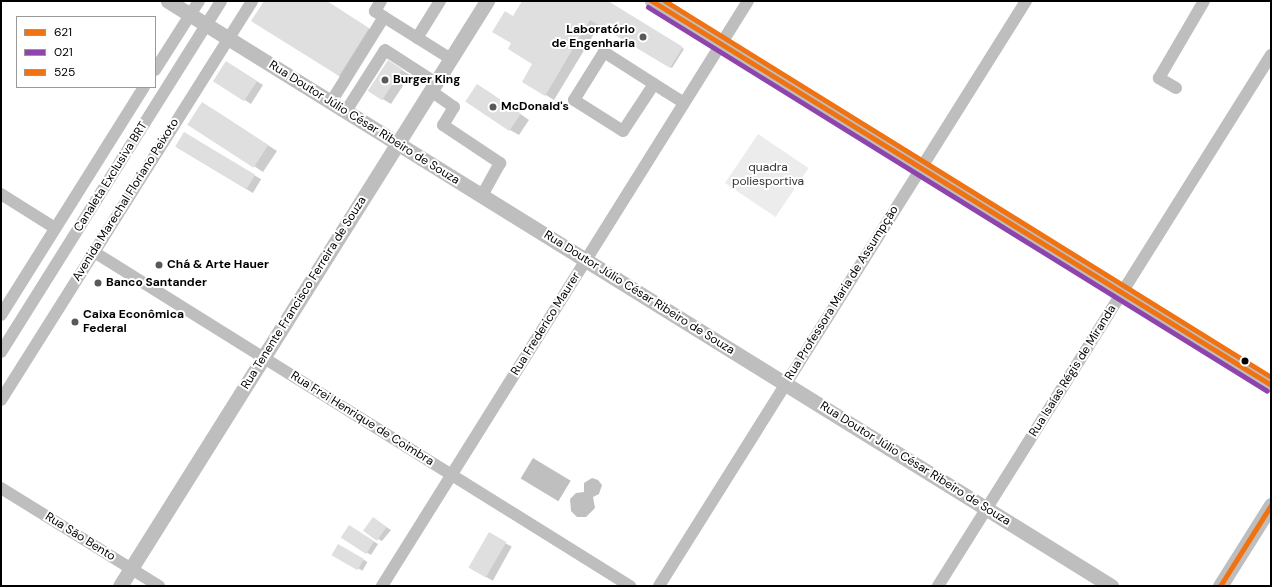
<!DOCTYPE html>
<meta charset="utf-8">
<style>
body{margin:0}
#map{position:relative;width:1272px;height:587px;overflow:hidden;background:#fff;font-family:"DM Sans",sans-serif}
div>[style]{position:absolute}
.green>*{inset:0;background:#ececec;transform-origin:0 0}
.water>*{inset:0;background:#bfbfbf;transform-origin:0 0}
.shadow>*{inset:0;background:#0003;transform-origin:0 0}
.building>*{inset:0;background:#dfdfdf;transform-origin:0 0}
.minor>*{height:12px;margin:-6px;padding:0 6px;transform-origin:6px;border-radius:6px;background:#bebebe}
.major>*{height:15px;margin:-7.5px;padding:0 7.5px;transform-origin:7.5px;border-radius:7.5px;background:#bebebe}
.bus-1>*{height:5px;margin:-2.5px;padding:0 2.5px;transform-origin:2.5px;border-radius:2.5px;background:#f17210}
.bus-2>*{height:5px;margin:-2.5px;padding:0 2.5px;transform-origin:2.5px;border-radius:2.5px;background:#8e44ad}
.bus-3>*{height:5px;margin:-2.5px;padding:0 2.5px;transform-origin:2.5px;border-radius:2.5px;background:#f17210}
.dots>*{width:11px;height:11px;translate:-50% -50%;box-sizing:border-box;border:2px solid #fff;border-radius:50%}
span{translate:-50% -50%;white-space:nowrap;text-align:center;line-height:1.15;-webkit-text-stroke:4px #fff;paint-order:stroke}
.poi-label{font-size:12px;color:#000;font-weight:700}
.right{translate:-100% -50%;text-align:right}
.left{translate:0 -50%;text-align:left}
.street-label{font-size:12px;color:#000}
.park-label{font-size:12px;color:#333}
.frame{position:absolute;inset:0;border:2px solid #000;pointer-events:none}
.legend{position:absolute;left:16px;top:16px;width:140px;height:72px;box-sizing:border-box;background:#fff;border:1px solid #999;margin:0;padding:5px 7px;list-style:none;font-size:12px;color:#000}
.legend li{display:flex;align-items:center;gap:8px;height:20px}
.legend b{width:20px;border:1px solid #999}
</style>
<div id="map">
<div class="green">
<i style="left:758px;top:134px;width:61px;height:59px;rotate:34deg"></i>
</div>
<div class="water">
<i style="left:533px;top:458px;width:44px;height:24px;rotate:31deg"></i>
<i style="clip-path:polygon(592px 478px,598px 480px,602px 485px,599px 494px,593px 497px,595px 508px,586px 517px,577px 517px,571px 511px,570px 499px,576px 493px,584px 492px,584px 483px)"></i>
</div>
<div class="shadow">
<i style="clip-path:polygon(265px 1px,326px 1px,377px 34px,348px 81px,339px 76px)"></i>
<i style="clip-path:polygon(524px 1px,606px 1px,684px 49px,672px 68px,600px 24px,554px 100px,523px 81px,534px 64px,513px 43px,514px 18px)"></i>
<i style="clip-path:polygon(233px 66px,263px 85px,251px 104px,215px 81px)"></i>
<i style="clip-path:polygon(397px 67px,410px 75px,391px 104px,369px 91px)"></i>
<i style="clip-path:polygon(486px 90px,529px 120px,519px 135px,510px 130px)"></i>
<i style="clip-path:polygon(211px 108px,277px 151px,263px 172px,254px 166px)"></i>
<i style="left:184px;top:133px;width:90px;height:16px;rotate:31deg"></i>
<i style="clip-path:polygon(377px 521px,391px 530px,382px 541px,378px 539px)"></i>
<i style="clip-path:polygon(354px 529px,378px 544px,371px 555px,342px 538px)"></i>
<i style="left:489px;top:534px;width:26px;height:39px;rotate:29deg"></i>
<i style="left:338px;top:545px;width:34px;height:10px;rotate:30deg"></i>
</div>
<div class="building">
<i style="clip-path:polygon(264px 1px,327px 1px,369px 28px,339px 76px,251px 21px)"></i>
<i style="clip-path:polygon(522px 1px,608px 1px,683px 47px,670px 68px,590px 20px,545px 96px,522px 82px,532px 64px,508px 49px,511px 43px,492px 32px,505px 11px,513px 16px)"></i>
<i style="left:388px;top:60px;width:17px;height:37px;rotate:33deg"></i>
<i style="left:226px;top:61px;width:37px;height:24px;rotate:33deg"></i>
<i style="left:477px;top:84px;width:53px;height:21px;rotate:34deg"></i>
<i style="left:202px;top:102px;width:79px;height:27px;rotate:33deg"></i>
<i style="left:184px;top:132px;width:83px;height:17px;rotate:31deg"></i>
<i style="left:373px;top:517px;width:17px;height:17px;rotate:36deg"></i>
<i style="left:349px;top:525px;width:30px;height:15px;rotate:33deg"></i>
<i style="left:489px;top:532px;width:20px;height:41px;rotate:30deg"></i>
<i style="left:338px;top:544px;width:30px;height:13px;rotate:30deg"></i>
</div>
<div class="minor">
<i style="left:381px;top:1px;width:12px;rotate:121deg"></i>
<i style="left:375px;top:11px;width:11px;rotate:34deg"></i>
<i style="left:417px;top:38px;width:44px;rotate:-58.1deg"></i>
<i style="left:155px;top:70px;width:82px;rotate:-57.5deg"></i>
<i style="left:654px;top:84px;width:56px;rotate:123.4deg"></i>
<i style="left:623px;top:131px;width:58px;rotate:-147.7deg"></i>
<i style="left:574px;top:100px;width:57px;rotate:-58deg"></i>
<i style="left:604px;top:52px;width:72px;rotate:32.6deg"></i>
<i style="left:665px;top:91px;width:22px;rotate:32deg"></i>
<i style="left:1176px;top:88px;width:20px;rotate:-150deg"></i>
<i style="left:1159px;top:78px;width:89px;rotate:-59.7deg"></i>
<i style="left:431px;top:91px;width:28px;rotate:35deg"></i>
<i style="left:454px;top:107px;width:21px;rotate:121deg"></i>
<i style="left:443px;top:125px;width:69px;rotate:33.7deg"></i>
<i style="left:500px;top:163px;width:38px;rotate:119deg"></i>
<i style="left:331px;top:102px;width:100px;rotate:-58.1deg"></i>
<i style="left:384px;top:17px;width:79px;rotate:32.1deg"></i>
<i style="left:346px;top:111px;width:72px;rotate:-57.4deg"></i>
<i style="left:385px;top:50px;width:61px;rotate:32.9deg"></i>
<i style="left:1px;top:194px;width:64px;rotate:32.2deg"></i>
<i style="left:94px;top:252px;width:632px;rotate:31.93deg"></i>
<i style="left:1px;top:315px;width:269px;rotate:-57.9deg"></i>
<i style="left:1px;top:352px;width:414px;rotate:-57.9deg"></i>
<i style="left:1px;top:400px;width:471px;rotate:-57.8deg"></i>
<i style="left:1px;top:488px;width:186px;rotate:31.8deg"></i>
<i style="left:382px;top:586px;width:690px;rotate:-57.97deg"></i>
<i style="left:659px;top:586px;width:691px;rotate:-57.9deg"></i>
<i style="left:938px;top:586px;width:627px;rotate:-57.91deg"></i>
</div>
<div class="major">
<i style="left:168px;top:1px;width:1110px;rotate:31.81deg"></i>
<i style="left:652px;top:1px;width:728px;rotate:31.81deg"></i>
<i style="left:120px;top:586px;width:691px;rotate:-57.9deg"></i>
<i style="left:1220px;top:586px;width:96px;rotate:-57.8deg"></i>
</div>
<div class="bus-1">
<i style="left:652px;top:1px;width:728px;rotate:31.81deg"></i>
<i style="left:1220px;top:586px;width:96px;rotate:-57.8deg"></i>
</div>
<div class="bus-2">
<i style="left:648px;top:7px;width:728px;rotate:31.81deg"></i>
</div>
<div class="bus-3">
<i style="left:665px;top:1px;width:713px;rotate:31.82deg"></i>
</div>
<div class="dots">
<i style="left:643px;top:37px;background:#595959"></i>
<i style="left:385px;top:80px;background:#595959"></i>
<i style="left:493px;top:107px;background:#595959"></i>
<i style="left:159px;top:265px;background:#595959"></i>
<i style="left:98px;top:283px;background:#595959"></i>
<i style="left:75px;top:322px;background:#595959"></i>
<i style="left:1245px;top:361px;background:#000"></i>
</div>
<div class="poi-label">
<span class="right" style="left:635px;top:37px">Laboratório<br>de Engenharia</span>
<span class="left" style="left:393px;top:80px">Burger King</span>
<span class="left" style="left:501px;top:107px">McDonald's</span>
<span class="left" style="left:167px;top:265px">Chá &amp; Arte Hauer</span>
<span class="left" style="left:106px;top:283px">Banco Santander</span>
<span class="left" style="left:83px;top:322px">Caixa Econômica<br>Federal</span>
</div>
<div class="street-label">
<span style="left:364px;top:123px;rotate:32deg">Rua Doutor Júlio César Ribeiro de Souza</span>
<span style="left:111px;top:177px;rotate:-58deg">Canaleta Exclusiva BRT</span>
<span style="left:126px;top:200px;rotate:-58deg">Avenida Marechal Floriano Peixoto</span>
<span style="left:304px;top:293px;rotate:-58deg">Rua Tenente Francisco Ferreira de Souza</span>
<span style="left:639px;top:293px;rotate:32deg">Rua Doutor Júlio César Ribeiro de Souza</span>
<span style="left:842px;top:293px;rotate:-58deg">Rua Professora Maria de Assumpção</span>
<span style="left:546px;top:324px;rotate:-58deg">Rua Frederico Maurer</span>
<span style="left:1073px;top:371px;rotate:-58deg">Rua Isaías Régis de Miranda</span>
<span style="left:362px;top:419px;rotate:32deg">Rua Frei Henrique de Coimbra</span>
<span style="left:915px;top:464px;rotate:32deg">Rua Doutor Júlio César Ribeiro de Souza</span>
<span style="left:80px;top:537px;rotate:32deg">Rua São Bento</span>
</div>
<div class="park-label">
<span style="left:768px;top:175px">quadra<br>poliesportiva</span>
</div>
<div class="frame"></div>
<ul class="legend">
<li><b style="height:5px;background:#f17210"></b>621</li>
<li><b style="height:5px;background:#8e44ad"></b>021</li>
<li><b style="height:5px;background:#f17210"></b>525</li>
</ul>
</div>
